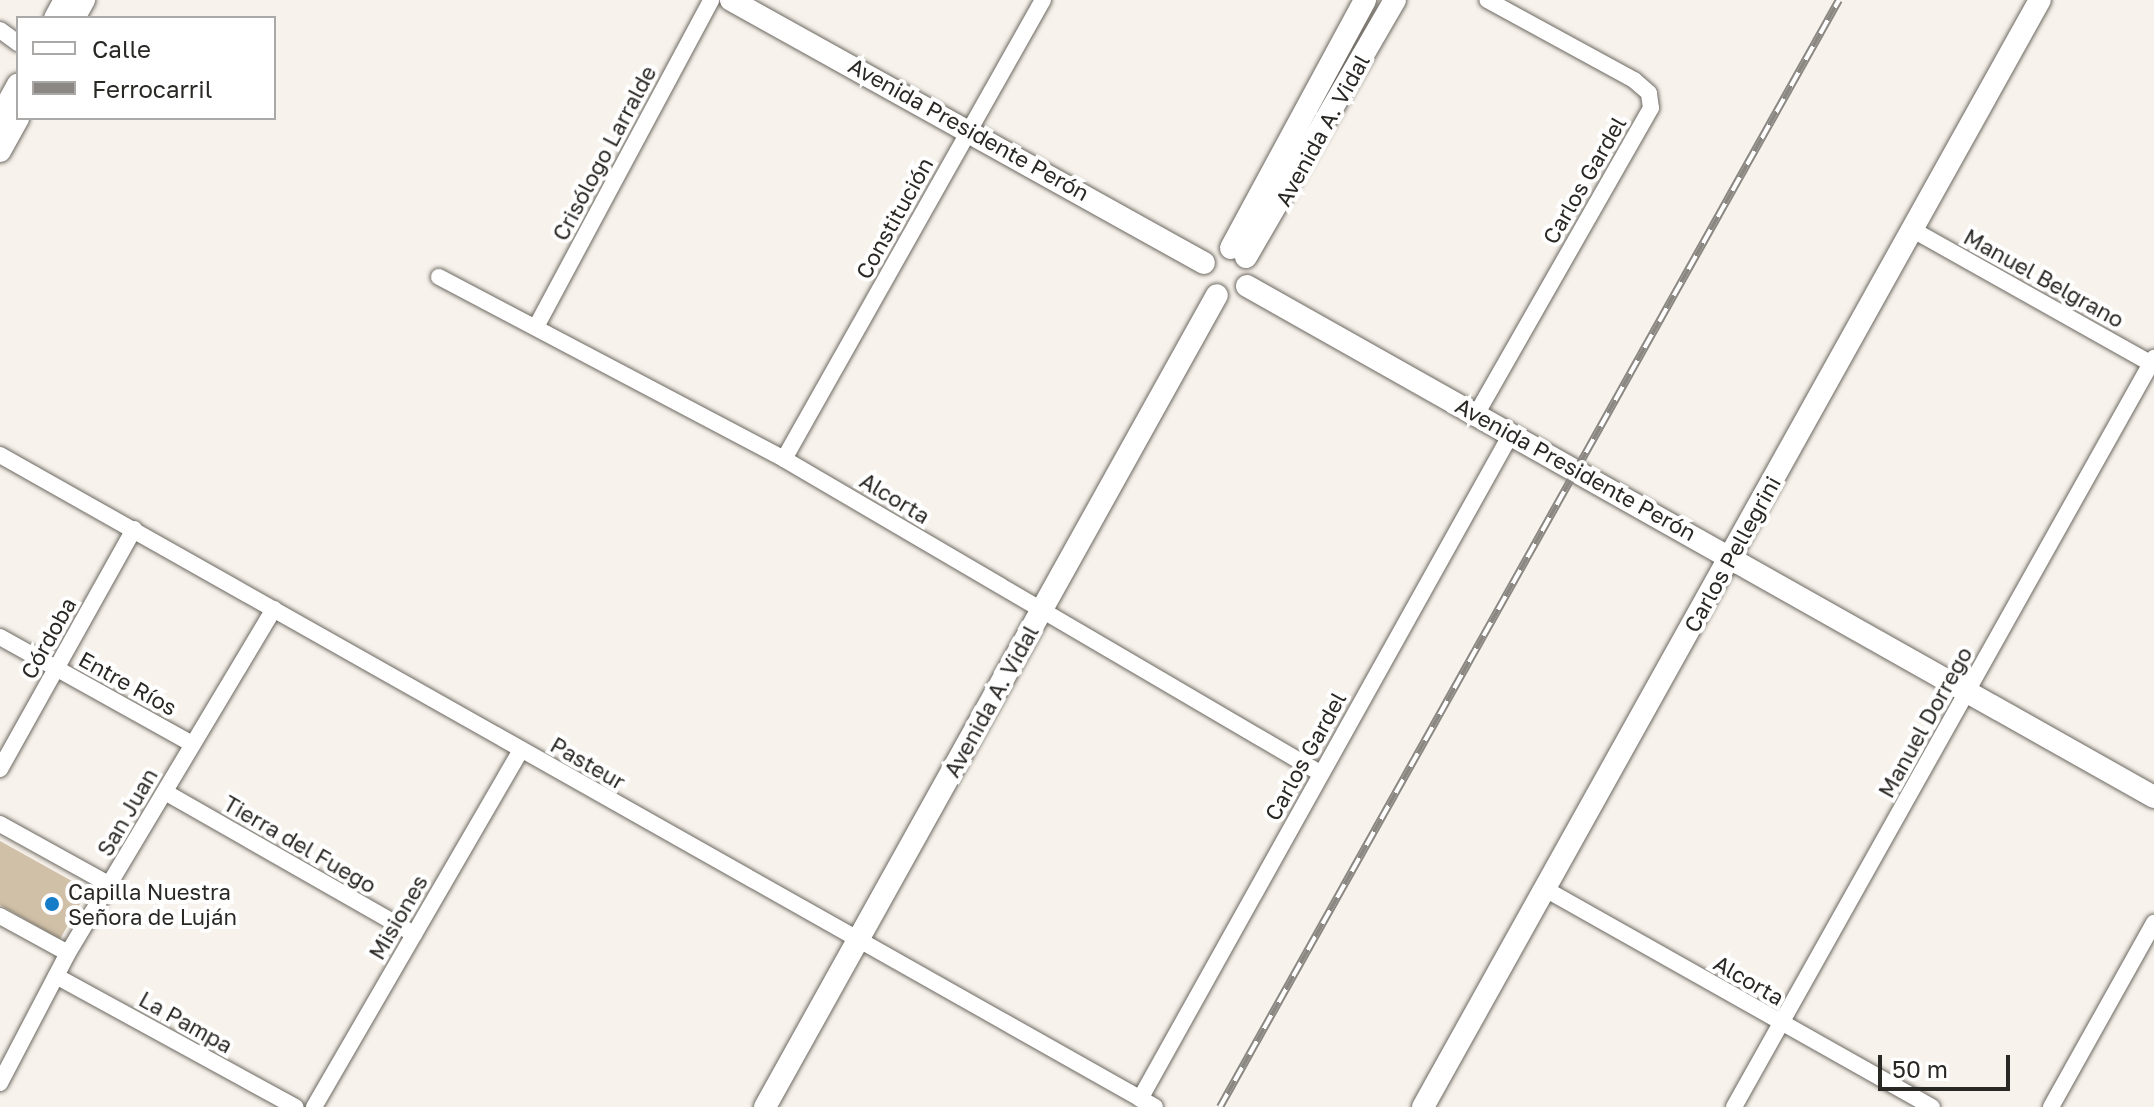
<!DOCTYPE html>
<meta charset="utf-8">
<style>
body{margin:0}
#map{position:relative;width:2154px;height:1107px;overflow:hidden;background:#f7f2eb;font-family:"Golos Text",sans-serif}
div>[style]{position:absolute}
.green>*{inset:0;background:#d0c0a7}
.roads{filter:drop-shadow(0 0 2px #6c6861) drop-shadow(0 0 2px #6c6861)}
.street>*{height:16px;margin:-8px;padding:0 8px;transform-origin:8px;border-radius:8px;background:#fff}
.secondary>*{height:22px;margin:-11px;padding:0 11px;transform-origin:11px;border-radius:11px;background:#fff}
.rail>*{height:8px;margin-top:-4px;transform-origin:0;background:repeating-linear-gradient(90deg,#fff 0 15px,#8b8782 0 30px);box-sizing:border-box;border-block:2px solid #8b8782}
.dots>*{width:22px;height:22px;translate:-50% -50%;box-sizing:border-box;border:4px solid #fff;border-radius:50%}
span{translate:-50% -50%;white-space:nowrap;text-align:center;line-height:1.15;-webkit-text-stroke:8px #fff;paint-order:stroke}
.street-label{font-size:22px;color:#2a2825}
.poi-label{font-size:22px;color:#2a2825}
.left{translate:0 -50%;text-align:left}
.legend{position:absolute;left:16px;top:16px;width:260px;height:104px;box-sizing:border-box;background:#fff;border:2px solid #aaa9a8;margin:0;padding:10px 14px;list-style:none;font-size:24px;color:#2a2825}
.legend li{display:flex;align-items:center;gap:16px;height:40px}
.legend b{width:40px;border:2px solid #aaa9a8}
.scale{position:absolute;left:1878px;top:1055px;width:132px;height:36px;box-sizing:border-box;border:4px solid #2a2825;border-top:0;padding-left:10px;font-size:24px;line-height:28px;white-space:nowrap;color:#2a2825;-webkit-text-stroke:6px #fff;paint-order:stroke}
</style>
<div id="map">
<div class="green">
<i style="clip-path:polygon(0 841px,88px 890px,60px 939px,0 905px)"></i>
</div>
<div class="roads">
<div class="street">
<i style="left:0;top:30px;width:22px;rotate:36deg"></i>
<i style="left:1913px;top:230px;width:276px;rotate:29.3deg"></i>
<i style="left:439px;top:277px;width:390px;rotate:27.8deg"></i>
<i style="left:784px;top:459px;width:621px;rotate:30.36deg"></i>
<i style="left:536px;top:327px;width:371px;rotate:-61.8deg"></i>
<i style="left:1477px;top:413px;width:351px;rotate:-60.3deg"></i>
<i style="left:1651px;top:108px;width:15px;rotate:-98deg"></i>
<i style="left:1649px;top:93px;width:20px;rotate:-139deg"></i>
<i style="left:1634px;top:80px;width:167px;rotate:-151.4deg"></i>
<i style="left:0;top:455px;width:1326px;rotate:29.44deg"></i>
<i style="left:784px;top:459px;width:527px;rotate:-60.57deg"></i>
<i style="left:0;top:637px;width:220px;rotate:29.1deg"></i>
<i style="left:0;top:769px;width:275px;rotate:-60.8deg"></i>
<i style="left:165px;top:792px;width:287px;rotate:29.7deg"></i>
<i style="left:0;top:824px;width:126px;rotate:29deg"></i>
<i style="left:1545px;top:889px;width:444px;rotate:29.4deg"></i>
<i style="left:0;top:916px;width:77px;rotate:28.6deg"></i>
<i style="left:56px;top:976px;width:273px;rotate:28.7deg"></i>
<i style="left:0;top:1083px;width:147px;rotate:-62.4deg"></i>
<i style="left:68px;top:953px;width:401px;rotate:-59.1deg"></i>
<i style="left:1140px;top:1099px;width:759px;rotate:-60.84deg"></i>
<i style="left:314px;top:1107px;width:413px;rotate:-59.9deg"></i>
<i style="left:1734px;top:1107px;width:859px;rotate:-60.72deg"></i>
<i style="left:2051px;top:1107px;width:211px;rotate:-60.8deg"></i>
</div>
<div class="secondary">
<i style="left:731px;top:0;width:541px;rotate:29.08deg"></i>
<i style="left:55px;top:18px;width:21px;rotate:-61deg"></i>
<i style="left:74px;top:18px;width:21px;rotate:-61deg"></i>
<i style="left:0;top:117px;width:37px;rotate:-61deg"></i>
<i style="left:0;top:151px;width:38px;rotate:-61deg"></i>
<i style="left:1231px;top:248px;width:282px;rotate:-61.6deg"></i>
<i style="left:1246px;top:257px;width:297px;rotate:-59.9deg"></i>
<i style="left:1247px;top:286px;width:1041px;rotate:29.4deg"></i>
<i style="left:765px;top:1107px;width:929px;rotate:-60.9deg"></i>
<i style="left:1423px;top:1107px;width:1267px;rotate:-60.87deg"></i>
</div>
</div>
<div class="rail">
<i style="left:1220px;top:1107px;width:1268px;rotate:-60.79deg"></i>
</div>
<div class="dots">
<i style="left:52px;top:904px;background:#167cc7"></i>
</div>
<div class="street-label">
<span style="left:969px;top:129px;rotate:29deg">Avenida Presidente Perón</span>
<span style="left:1322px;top:130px;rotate:-61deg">Avenida A. Vidal</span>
<span style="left:604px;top:153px;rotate:-62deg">Crisólogo Larralde</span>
<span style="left:1584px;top:180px;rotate:-60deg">Carlos Gardel</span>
<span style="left:894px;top:218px;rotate:-61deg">Constitución</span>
<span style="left:2044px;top:278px;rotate:29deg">Manuel Belgrano</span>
<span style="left:1576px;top:469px;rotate:29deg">Avenida Presidente Perón</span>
<span style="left:895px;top:498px;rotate:31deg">Alcorta</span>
<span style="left:1732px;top:554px;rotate:-61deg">Carlos Pellegrini</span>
<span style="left:48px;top:638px;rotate:-61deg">Córdoba</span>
<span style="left:128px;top:683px;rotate:29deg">Entre Ríos</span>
<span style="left:991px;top:701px;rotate:-61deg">Avenida A. Vidal</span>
<span style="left:1925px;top:722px;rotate:-61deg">Manuel Dorrego</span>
<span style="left:1305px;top:756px;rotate:-61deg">Carlos Gardel</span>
<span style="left:588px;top:763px;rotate:30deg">Pasteur</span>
<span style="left:127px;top:812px;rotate:-60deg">San Juan</span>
<span style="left:300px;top:844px;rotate:30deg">Tierra del Fuego</span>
<span style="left:398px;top:917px;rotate:-60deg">Misiones</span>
<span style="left:1749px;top:980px;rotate:30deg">Alcorta</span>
<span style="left:186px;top:1022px;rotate:29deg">La Pampa</span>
</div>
<div class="poi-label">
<span class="left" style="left:68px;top:904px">Capilla Nuestra<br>Señora de Luján</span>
</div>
<ul class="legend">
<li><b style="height:10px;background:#fff"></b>Calle</li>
<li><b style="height:10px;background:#8b8782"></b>Ferrocarril</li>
</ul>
<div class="scale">50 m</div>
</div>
